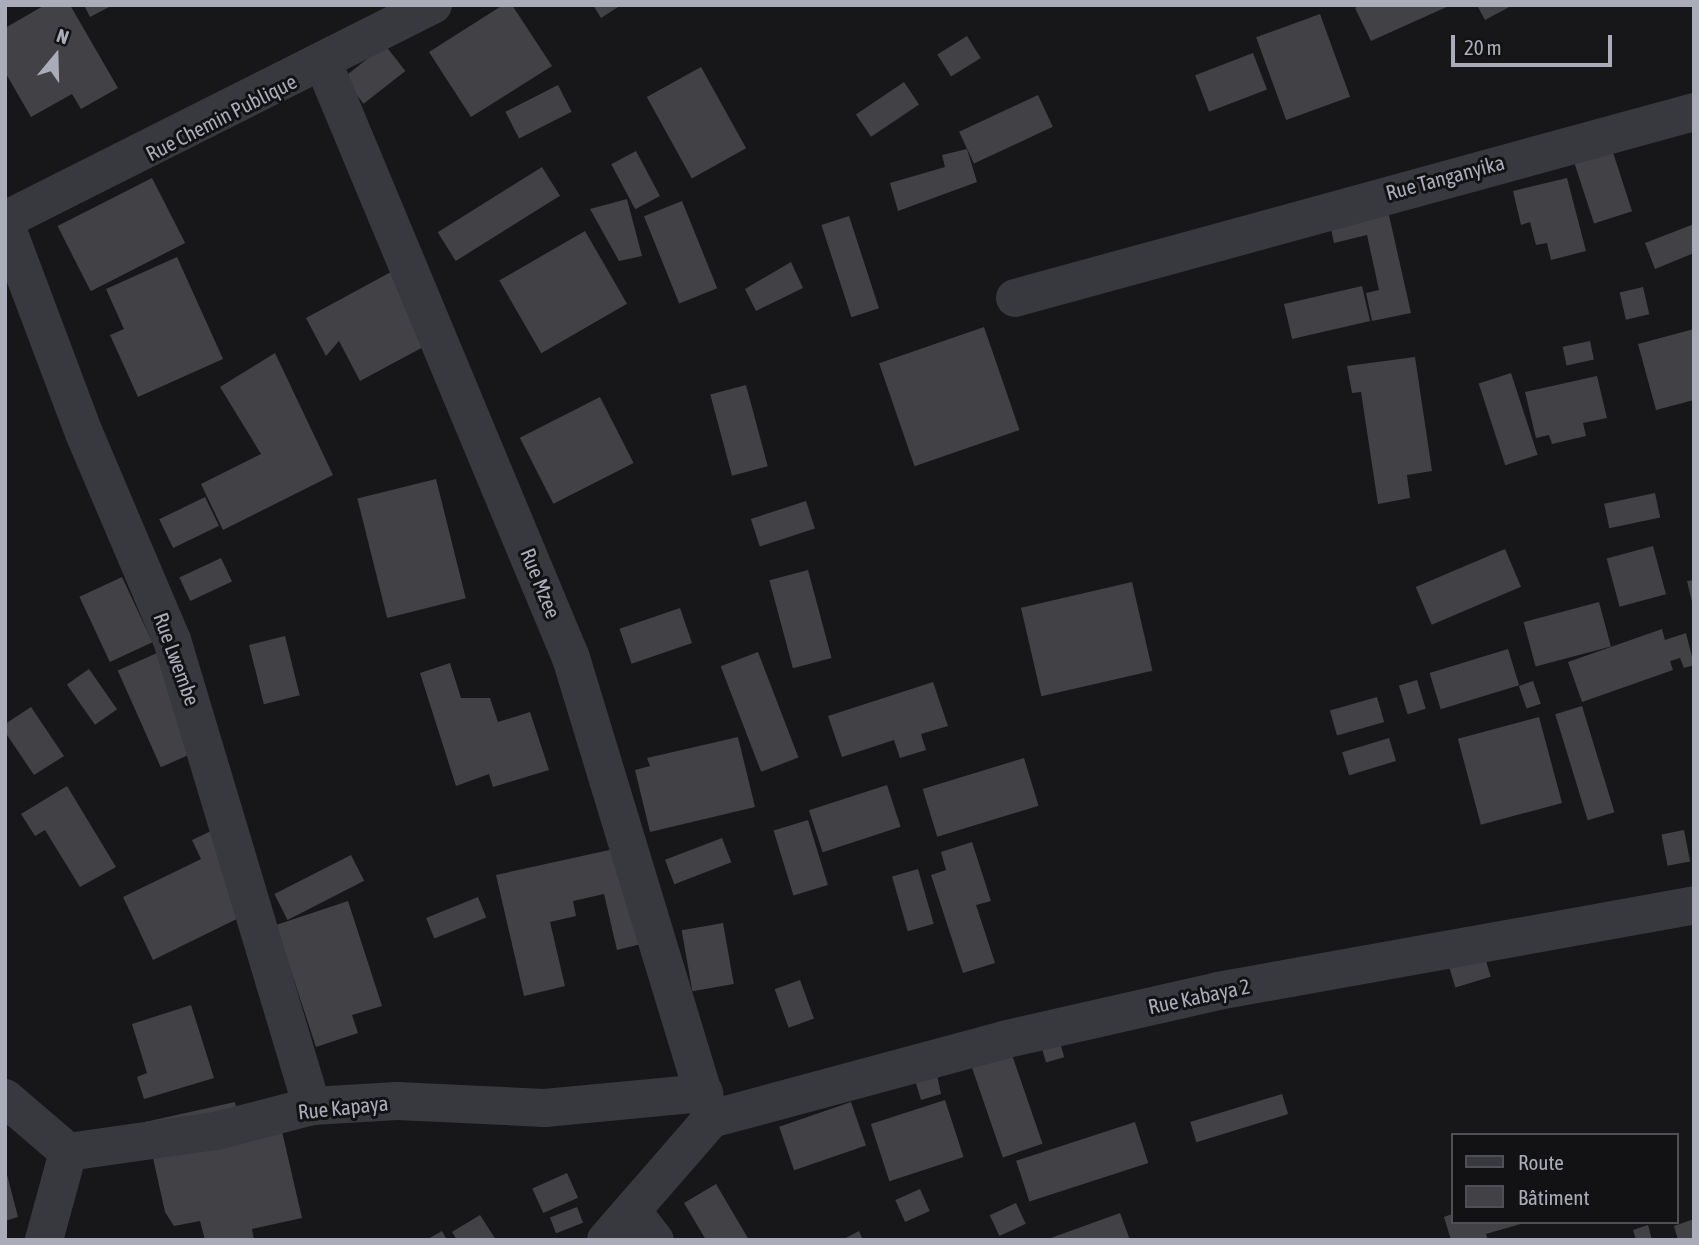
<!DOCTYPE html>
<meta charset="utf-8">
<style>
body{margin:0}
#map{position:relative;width:1699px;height:1245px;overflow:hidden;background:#171719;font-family:"Asap Condensed",sans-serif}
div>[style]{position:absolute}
.building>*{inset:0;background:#424246;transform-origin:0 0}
.minor>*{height:38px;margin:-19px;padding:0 19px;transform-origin:19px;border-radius:19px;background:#38393e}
span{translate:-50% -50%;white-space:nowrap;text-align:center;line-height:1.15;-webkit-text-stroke:6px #121214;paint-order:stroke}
.street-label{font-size:21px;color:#aaadb9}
.frame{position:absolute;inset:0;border:7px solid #aaadb9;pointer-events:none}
.legend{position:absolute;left:1451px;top:1133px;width:228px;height:91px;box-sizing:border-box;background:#121214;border:2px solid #4f5056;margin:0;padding:9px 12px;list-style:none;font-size:21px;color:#aaadb9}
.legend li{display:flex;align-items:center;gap:14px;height:35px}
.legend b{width:35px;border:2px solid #4f5056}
.north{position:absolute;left:21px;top:21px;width:70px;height:70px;-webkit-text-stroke:5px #121214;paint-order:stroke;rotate:19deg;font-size:19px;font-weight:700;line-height:28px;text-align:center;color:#aaadb9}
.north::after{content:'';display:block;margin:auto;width:24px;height:32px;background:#aaadb9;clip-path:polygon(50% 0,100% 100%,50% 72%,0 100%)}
.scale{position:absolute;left:1451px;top:35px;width:161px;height:32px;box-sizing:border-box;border:4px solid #aaadb9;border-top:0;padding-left:9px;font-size:21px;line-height:24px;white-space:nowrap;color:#aaadb9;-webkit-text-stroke:5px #121214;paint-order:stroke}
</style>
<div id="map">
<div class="building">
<i style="clip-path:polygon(45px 5px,70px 5px,118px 88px,81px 109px,72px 94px,31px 117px,5px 72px,5px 28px)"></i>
<i style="clip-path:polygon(84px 5px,113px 5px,90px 17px)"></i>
<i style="clip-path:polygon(503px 5px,512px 5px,552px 66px,471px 117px,429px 52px)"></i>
<i style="clip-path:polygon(593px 5px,621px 5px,601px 18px)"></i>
<i style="clip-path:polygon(1360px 5px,1451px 5px,1371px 41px,1355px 8px)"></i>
<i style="clip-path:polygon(1477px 5px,1513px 5px,1485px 20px)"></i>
<i style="left:1320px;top:14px;width:88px;height:68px;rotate:70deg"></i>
<i style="left:967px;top:36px;width:26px;height:35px;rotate:58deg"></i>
<i style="left:385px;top:45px;width:33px;height:53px;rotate:52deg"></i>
<i style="left:1253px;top:53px;width:39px;height:62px;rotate:69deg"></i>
<i style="left:701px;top:67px;width:93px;height:62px;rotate:61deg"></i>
<i style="left:904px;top:82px;width:27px;height:58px;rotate:56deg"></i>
<i style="left:558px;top:85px;width:30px;height:59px;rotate:63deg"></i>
<i style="left:1038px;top:95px;width:35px;height:87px;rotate:65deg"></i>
<i style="left:1608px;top:137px;width:78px;height:40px;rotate:72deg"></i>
<i style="clip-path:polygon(967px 149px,977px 182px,898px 211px,890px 183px,945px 167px,942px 155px)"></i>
<i style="left:636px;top:151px;width:51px;height:28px;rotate:62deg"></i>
<i style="left:542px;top:167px;width:34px;height:123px;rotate:58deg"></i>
<i style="left:152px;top:178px;width:73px;height:106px;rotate:63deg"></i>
<i style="clip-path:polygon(1567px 178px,1586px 251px,1551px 260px,1547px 243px,1536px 245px,1530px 222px,1521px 225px,1513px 191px)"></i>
<i style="clip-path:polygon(1382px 184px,1411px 313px,1372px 321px,1366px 293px,1379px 290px,1367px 235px,1334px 243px,1324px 197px)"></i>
<i style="clip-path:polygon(627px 199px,642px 256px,619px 261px,590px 209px)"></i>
<i style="left:682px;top:201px;width:94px;height:41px;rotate:68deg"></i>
<i style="left:849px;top:216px;width:97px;height:29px;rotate:72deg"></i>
<i style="clip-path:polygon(1694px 224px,1694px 253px,1655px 269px,1645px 243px)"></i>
<i style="left:585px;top:231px;width:84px;height:99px;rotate:60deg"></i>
<i style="clip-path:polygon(177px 257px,223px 359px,138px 397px,110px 335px,124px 329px,106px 289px)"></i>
<i style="clip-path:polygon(791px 262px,803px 288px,756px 311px,745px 289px)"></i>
<i style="clip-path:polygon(402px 266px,440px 338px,360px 381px,339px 341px,326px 356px,306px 318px)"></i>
<i style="left:1362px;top:286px;width:36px;height:80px;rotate:77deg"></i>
<i style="left:1643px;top:287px;width:28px;height:24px;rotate:77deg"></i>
<i style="left:984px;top:327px;width:109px;height:111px;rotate:71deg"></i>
<i style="clip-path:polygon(1694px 329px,1694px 400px,1656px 410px,1638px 344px)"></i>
<i style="left:1590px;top:341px;width:19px;height:28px;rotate:78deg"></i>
<i style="clip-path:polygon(275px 353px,333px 475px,223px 530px,201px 484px,261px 454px,220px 387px)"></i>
<i style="clip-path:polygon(1415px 357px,1432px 471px,1407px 475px,1410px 498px,1378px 504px,1361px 392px,1352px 393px,1347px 366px)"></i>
<i style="left:1511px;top:373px;width:86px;height:34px;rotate:72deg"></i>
<i style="clip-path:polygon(1597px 376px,1607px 418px,1583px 423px,1586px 436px,1552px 444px,1549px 435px,1536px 438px,1525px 392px)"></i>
<i style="left:746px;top:385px;width:84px;height:37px;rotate:75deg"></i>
<i style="left:600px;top:397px;width:74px;height:90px;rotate:63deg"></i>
<i style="left:436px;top:479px;width:123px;height:81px;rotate:76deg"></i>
<i style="left:1655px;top:493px;width:25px;height:52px;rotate:78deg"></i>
<i style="left:205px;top:497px;width:32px;height:51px;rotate:64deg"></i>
<i style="left:806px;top:501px;width:29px;height:58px;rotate:72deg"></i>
<i style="left:1653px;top:546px;width:50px;height:48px;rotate:75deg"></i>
<i style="left:1505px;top:549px;width:41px;height:97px;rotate:67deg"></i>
<i style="left:221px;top:558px;width:26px;height:46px;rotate:65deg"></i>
<i style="left:808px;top:570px;width:91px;height:40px;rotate:75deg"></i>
<i style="left:122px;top:577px;width:72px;height:47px;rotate:65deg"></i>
<i style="clip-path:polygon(1694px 580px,1694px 606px,1693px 606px,1687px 581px)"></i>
<i style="left:1132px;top:582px;width:91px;height:114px;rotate:77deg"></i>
<i style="left:1599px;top:602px;width:46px;height:78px;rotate:75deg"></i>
<i style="left:680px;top:608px;width:37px;height:64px;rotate:71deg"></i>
<i style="clip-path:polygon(1662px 629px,1665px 640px,1686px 633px,1694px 665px,1684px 668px,1680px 658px,1670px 661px,1673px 670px,1582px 702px,1568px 662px)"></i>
<i style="left:285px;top:636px;width:61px;height:37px;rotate:76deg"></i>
<i style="left:1508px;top:649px;width:38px;height:82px;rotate:73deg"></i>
<i style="left:758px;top:652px;width:113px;height:40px;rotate:69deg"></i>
<i style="left:157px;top:653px;width:106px;height:43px;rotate:66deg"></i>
<i style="clip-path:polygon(450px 663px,461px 698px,490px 698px,498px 722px,530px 712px,549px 770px,493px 787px,489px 774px,456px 786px,420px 673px)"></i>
<i style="left:89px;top:669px;width:49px;height:27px;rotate:55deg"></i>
<i style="left:1417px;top:680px;width:30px;height:19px;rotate:73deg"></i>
<i style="left:1533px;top:681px;width:24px;height:15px;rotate:71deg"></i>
<i style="clip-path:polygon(933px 682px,948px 726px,921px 734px,926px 750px,900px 758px,894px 740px,842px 757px,828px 716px)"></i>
<i style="left:1377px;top:697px;width:26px;height:49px;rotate:74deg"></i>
<i style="left:1582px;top:706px;width:111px;height:28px;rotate:73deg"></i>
<i style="clip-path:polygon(31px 707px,64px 756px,34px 775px,5px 732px,5px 724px)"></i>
<i style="left:1539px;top:717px;width:89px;height:84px;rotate:75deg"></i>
<i style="clip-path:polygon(738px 737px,755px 807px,650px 832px,635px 770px,650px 766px,647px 758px)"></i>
<i style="left:1389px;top:738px;width:24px;height:49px;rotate:73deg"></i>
<i style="left:1024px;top:758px;width:50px;height:106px;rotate:73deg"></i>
<i style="left:887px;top:785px;width:44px;height:82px;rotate:72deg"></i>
<i style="clip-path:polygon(67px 786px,116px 867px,80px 887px,45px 830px,35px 836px,21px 814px)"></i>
<i style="left:808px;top:820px;width:68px;height:36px;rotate:73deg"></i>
<i style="left:1684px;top:830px;width:32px;height:23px;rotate:79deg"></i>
<i style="clip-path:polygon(211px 831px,251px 912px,153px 960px,123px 897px,201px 859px,192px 840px)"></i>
<i style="left:722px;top:838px;width:26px;height:61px;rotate:69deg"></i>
<i style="clip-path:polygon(972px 842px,991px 901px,976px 905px,995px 963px,963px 973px,931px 875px,946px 870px,941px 852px)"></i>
<i style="clip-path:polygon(623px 847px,645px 943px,617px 950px,604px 894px,573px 901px,576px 916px,550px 922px,565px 986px,524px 996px,496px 875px)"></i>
<i style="left:351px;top:855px;width:29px;height:86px;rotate:63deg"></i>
<i style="left:918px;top:869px;width:57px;height:27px;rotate:74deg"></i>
<i style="left:478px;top:897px;width:22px;height:56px;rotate:68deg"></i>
<i style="clip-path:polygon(348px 901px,382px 1006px,352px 1015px,358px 1033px,316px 1047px,276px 925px)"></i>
<i style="left:723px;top:923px;width:62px;height:42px;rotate:80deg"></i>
<i style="left:1482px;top:948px;width:30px;height:37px;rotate:73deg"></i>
<i style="left:800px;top:980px;width:41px;height:27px;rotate:70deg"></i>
<i style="clip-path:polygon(191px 1005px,214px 1078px,144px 1099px,137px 1077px,147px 1073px,132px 1024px)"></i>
<i style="left:1059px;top:1039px;width:19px;height:19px;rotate:74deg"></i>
<i style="left:1011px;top:1052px;width:97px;height:42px;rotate:71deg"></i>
<i style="clip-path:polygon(937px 1075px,941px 1094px,921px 1100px,915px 1080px)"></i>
<i style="left:1282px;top:1094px;width:21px;height:96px;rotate:73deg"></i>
<i style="left:945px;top:1100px;width:60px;height:78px;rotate:72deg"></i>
<i style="clip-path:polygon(235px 1102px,242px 1135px,281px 1127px,302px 1218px,252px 1229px,254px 1240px,205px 1240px,200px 1221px,174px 1226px,165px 1212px,145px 1122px)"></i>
<i style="left:851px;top:1102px;width:46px;height:76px;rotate:71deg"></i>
<i style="left:1135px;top:1122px;width:43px;height:125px;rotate:72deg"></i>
<i style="clip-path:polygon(5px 1167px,18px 1217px,5px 1221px)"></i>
<i style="left:567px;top:1173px;width:27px;height:38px;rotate:66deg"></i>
<i style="clip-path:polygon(716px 1184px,749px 1240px,706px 1240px,684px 1203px)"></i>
<i style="left:920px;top:1189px;width:24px;height:27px;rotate:66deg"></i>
<i style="left:1016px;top:1203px;width:23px;height:29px;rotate:65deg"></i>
<i style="left:577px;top:1207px;width:17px;height:29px;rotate:69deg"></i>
<i style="clip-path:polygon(1120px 1213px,1130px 1240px,1048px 1240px,1048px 1239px)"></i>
<i style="clip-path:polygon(1452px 1214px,1452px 1222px,1524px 1223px,1486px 1234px,1488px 1240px,1451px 1240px,1444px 1217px)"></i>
<i style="clip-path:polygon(480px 1215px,496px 1240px,457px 1240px,452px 1232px)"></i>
<i style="clip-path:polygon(1694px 1219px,1694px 1240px,1678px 1240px,1674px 1226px)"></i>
<i style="clip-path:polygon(1648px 1225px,1652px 1240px,1636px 1240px,1633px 1230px)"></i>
<i style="clip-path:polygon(442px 1231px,447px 1240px,426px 1240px)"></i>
<i style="clip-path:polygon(859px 1231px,863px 1240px,842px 1240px)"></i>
</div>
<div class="minor">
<i style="left:324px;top:65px;width:642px;rotate:67.39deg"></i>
<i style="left:571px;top:658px;width:482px;rotate:73.1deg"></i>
<i style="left:5px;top:220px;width:479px;rotate:-26.7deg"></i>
<i style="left:5px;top:223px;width:224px;rotate:69.4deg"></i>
<i style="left:84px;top:433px;width:225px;rotate:67deg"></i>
<i style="left:172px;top:640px;width:487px;rotate:73.3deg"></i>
<i style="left:1015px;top:298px;width:704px;rotate:-15.32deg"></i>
<i style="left:5px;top:1098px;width:83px;rotate:40.6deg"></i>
<i style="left:68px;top:1152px;width:149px;rotate:-8.1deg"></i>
<i style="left:216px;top:1131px;width:99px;rotate:-14.6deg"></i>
<i style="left:312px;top:1106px;width:85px;rotate:-3.4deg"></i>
<i style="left:397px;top:1101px;width:148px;rotate:2.7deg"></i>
<i style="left:545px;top:1108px;width:160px;rotate:-5.4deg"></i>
<i style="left:711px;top:1119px;width:302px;rotate:-15.1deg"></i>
<i style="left:1003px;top:1040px;width:221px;rotate:-12.8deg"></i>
<i style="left:1218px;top:991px;width:484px;rotate:-10.2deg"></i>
<i style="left:632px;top:1211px;width:37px;rotate:52deg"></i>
<i style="left:44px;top:1240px;width:91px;rotate:-74.7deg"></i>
<i style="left:606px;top:1240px;width:160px;rotate:-49deg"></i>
</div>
<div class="street-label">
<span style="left:221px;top:117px;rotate:-27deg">Rue Chemin Publique</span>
<span style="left:1445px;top:177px;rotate:-15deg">Rue Tanganyika</span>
<span style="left:541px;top:583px;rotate:68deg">Rue Mzee</span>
<span style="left:177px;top:659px;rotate:70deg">Rue Lwembe</span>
<span style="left:1199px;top:996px;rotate:-12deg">Rue Kabaya 2</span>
<span style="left:343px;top:1107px;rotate:-6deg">Rue Kapaya</span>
</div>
<div class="frame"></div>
<ul class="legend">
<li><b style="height:9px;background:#38393e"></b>Route</li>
<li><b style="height:19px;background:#424246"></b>Bâtiment</li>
</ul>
<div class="north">N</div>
<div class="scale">20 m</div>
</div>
